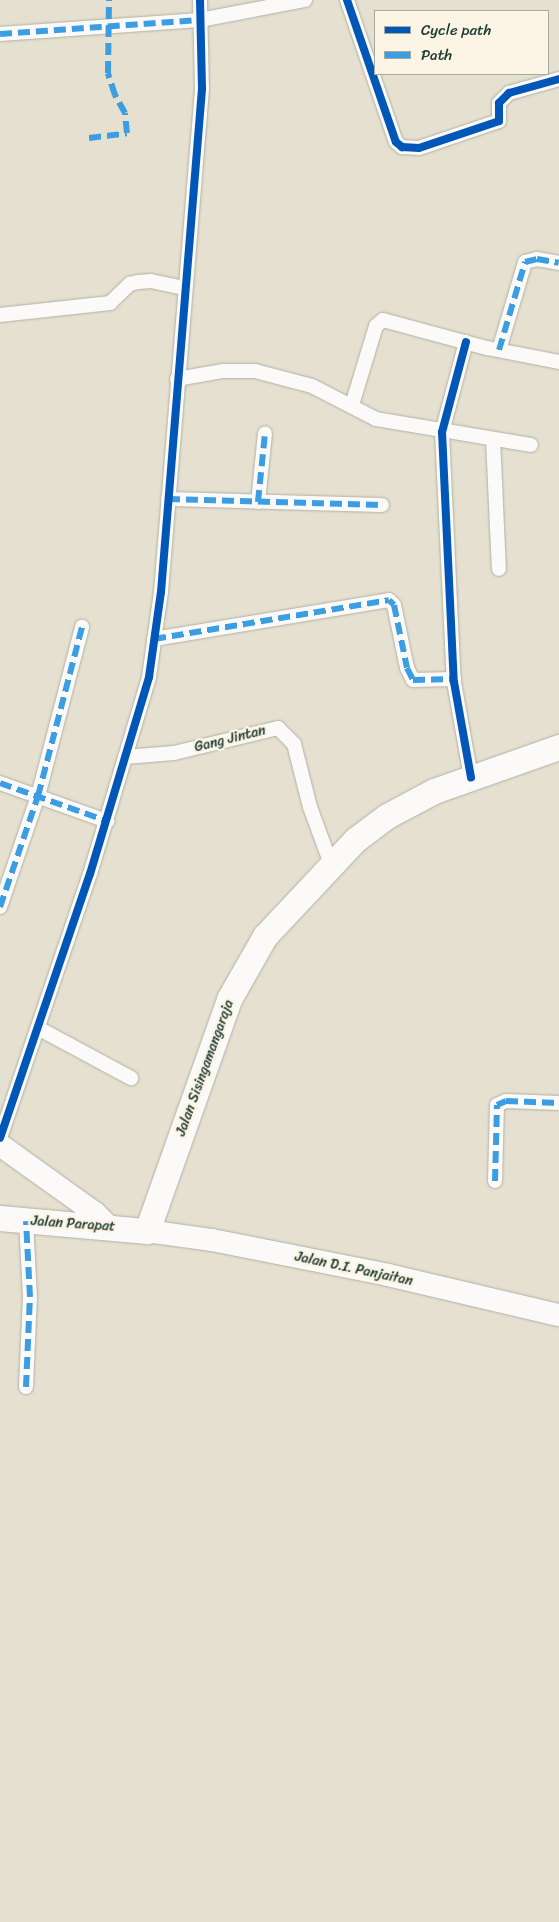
<!DOCTYPE html>
<style>
body{margin:0}
#map{position:relative;width:559px;height:1922px;overflow:hidden;background:#e5e0d0;font-family:Sriracha,sans-serif}
div>[style]{position:absolute}
.roads{filter:drop-shadow(0 0 1px #b1b1a6) drop-shadow(0 0 1px #b1b1a6)}
.street>*{height:14px;margin:-7px;padding:0 7px;transform-origin:7px;border-radius:7px;background:#fbfaf8}
.primary>*{height:22px;margin:-11px;padding:0 11px;transform-origin:11px;border-radius:11px;background:#fbfaf8}
.highway>*{height:25px;margin:-12.5px;padding:0 12.5px;transform-origin:12.5px;border-radius:12.5px;background:#fbfaf8}
.quiet>*{height:6px;margin-top:-3px;transform-origin:0;background:repeating-linear-gradient(90deg,#3c9ee2 0 12px,transparent 0 18px)}
.cycleway>*{height:8px;margin:-4px;padding:0 4px;transform-origin:4px;border-radius:4px;background:#0057b8}
span{translate:-50% -50%;white-space:nowrap;text-align:center;line-height:1.15;-webkit-text-stroke:5px #fcf5e5;paint-order:stroke}
.street-label{font-size:14px;color:#1f3d34}
.legend{position:absolute;left:374px;top:10px;width:175px;height:65px;box-sizing:border-box;background:#fcf5e5;border:1px solid #a4ab9e;margin:0;padding:6px 9px;list-style:none;font-size:15px;color:#1f3d34}
.legend li{display:flex;align-items:center;gap:10px;height:25px}
.legend b{width:25px;border:1px solid #a4ab9e}
</style>
<div id="map">
<div class="roads">
<div class="street">
<i style="left:347px;top:0;width:150px;rotate:71deg"></i>
<i style="left:396px;top:142px;width:8px;rotate:40deg"></i>
<i style="left:402px;top:147px;width:17px;rotate:3deg"></i>
<i style="left:419px;top:148px;width:84px;rotate:-18.6deg"></i>
<i style="left:499px;top:121px;width:18px;rotate:-90deg"></i>
<i style="left:499px;top:103px;width:14px;rotate:-45deg"></i>
<i style="left:509px;top:93px;width:52px;rotate:-15.6deg"></i>
<i style="left:0;top:34px;width:200px;rotate:-4deg"></i>
<i style="left:200px;top:20px;width:107px;rotate:-10.8deg"></i>
<i style="left:0;top:315px;width:111px;rotate:-6.2deg"></i>
<i style="left:110px;top:303px;width:28px;rotate:-44deg"></i>
<i style="left:130px;top:284px;width:8px;rotate:-14deg"></i>
<i style="left:138px;top:282px;width:13px;rotate:-4deg"></i>
<i style="left:151px;top:281px;width:34px;rotate:12deg"></i>
<i style="left:466px;top:342px;width:93px;rotate:104.9deg"></i>
<i style="left:442px;top:432px;width:250px;rotate:87.3deg"></i>
<i style="left:454px;top:682px;width:97px;rotate:79.9deg"></i>
<i style="left:499px;top:350px;width:92px;rotate:-73.5deg"></i>
<i style="left:525px;top:262px;width:12px;rotate:-14deg"></i>
<i style="left:537px;top:259px;width:22px;rotate:10deg"></i>
<i style="left:177px;top:379px;width:47px;rotate:-9.9deg"></i>
<i style="left:223px;top:371px;width:32px"></i>
<i style="left:255px;top:371px;width:59px;rotate:14.7deg"></i>
<i style="left:312px;top:386px;width:72px;rotate:27.3deg"></i>
<i style="left:376px;top:419px;width:157px;rotate:9.5deg"></i>
<i style="left:352px;top:405px;width:83px;rotate:-73.1deg"></i>
<i style="left:376px;top:326px;width:9px;rotate:-41deg"></i>
<i style="left:383px;top:320px;width:108px;rotate:15.1deg"></i>
<i style="left:487px;top:348px;width:73px;rotate:11deg"></i>
<i style="left:493px;top:439px;width:130px;rotate:87.4deg"></i>
<i style="left:168px;top:499px;width:214px;rotate:1.6deg"></i>
<i style="left:258px;top:502px;width:69px;rotate:-84.2deg"></i>
<i style="left:154px;top:639px;width:238px;rotate:-9.4deg"></i>
<i style="left:389px;top:600px;width:7px;rotate:45deg"></i>
<i style="left:394px;top:605px;width:64px;rotate:78.3deg"></i>
<i style="left:407px;top:668px;width:13px;rotate:63deg"></i>
<i style="left:413px;top:680px;width:41px;rotate:-1.4deg"></i>
<i style="left:125px;top:757px;width:49px;rotate:-4.7deg"></i>
<i style="left:174px;top:753px;width:107px;rotate:-13.5deg"></i>
<i style="left:278px;top:728px;width:23px;rotate:45deg"></i>
<i style="left:294px;top:744px;width:65px;rotate:75.7deg"></i>
<i style="left:310px;top:807px;width:61px;rotate:69.8deg"></i>
<i style="left:0;top:783px;width:114px;rotate:19.6deg"></i>
<i style="left:0;top:907px;width:117px;rotate:-71.1deg"></i>
<i style="left:38px;top:796px;width:175px;rotate:-75.4deg"></i>
<i style="left:38px;top:1028px;width:106px;rotate:28.3deg"></i>
<i style="left:0;top:1138px;width:279px;rotate:-71.2deg"></i>
<i style="left:90px;top:874px;width:206px;rotate:-73.3deg"></i>
<i style="left:149px;top:677px;width:86px;rotate:-82deg"></i>
<i style="left:161px;top:592px;width:505px;rotate:-85.34deg"></i>
<i style="left:202px;top:89px;width:89px;rotate:-91.3deg"></i>
<i style="left:495px;top:1181px;width:76px;rotate:-88.5deg"></i>
<i style="left:497px;top:1105px;width:10px;rotate:-24deg"></i>
<i style="left:506px;top:1101px;width:53px;rotate:2.2deg"></i>
<i style="left:26px;top:1387px;width:90px;rotate:-87.5deg"></i>
<i style="left:30px;top:1297px;width:76px;rotate:-93deg"></i>
</div>
<div class="primary">
<i style="left:0;top:1145px;width:117px;rotate:35.6deg"></i>
<i style="left:95px;top:1213px;width:20px;rotate:45deg"></i>
<i style="left:147px;top:1231px;width:66px;rotate:7.9deg"></i>
<i style="left:212px;top:1240px;width:179px;rotate:11.2deg"></i>
<i style="left:388px;top:1275px;width:176px;rotate:13.2deg"></i>
</div>
<div class="highway">
<i style="left:0;top:1218px;width:148px;rotate:5.1deg"></i>
<i style="left:147px;top:1231px;width:246px;rotate:-70.5deg"></i>
<i style="left:229px;top:999px;width:73px;rotate:-60.3deg"></i>
<i style="left:265px;top:936px;width:132px;rotate:-46.8deg"></i>
<i style="left:355px;top:840px;width:40px;rotate:-37deg"></i>
<i style="left:387px;top:816px;width:53px;rotate:-28deg"></i>
<i style="left:434px;top:791px;width:133px;rotate:-19.4deg"></i>
</div>
</div>
<div class="quiet">
<i style="left:0;top:34px;width:200px;rotate:-4deg"></i>
<i style="left:89px;top:138px;width:38px;rotate:-7deg"></i>
<i style="left:127px;top:133px;width:20px;rotate:-96deg"></i>
<i style="left:125px;top:113px;width:21px;rotate:-119deg"></i>
<i style="left:115px;top:95px;width:23px;rotate:-108deg"></i>
<i style="left:108px;top:73px;width:73px;rotate:-89.2deg"></i>
<i style="left:499px;top:350px;width:92px;rotate:-73.5deg"></i>
<i style="left:525px;top:262px;width:12px;rotate:-14deg"></i>
<i style="left:537px;top:259px;width:22px;rotate:10deg"></i>
<i style="left:168px;top:499px;width:214px;rotate:1.6deg"></i>
<i style="left:258px;top:502px;width:69px;rotate:-84.2deg"></i>
<i style="left:154px;top:639px;width:238px;rotate:-9.4deg"></i>
<i style="left:389px;top:600px;width:7px;rotate:45deg"></i>
<i style="left:394px;top:605px;width:64px;rotate:78.3deg"></i>
<i style="left:407px;top:668px;width:13px;rotate:63deg"></i>
<i style="left:413px;top:680px;width:41px;rotate:-1.4deg"></i>
<i style="left:0;top:783px;width:114px;rotate:19.6deg"></i>
<i style="left:0;top:907px;width:117px;rotate:-71.1deg"></i>
<i style="left:38px;top:796px;width:175px;rotate:-75.4deg"></i>
<i style="left:495px;top:1181px;width:76px;rotate:-88.5deg"></i>
<i style="left:497px;top:1105px;width:10px;rotate:-24deg"></i>
<i style="left:506px;top:1101px;width:53px;rotate:2.2deg"></i>
<i style="left:26px;top:1387px;width:90px;rotate:-87.5deg"></i>
<i style="left:30px;top:1297px;width:76px;rotate:-93deg"></i>
</div>
<div class="cycleway">
<i style="left:347px;top:0;width:150px;rotate:71deg"></i>
<i style="left:396px;top:142px;width:8px;rotate:40deg"></i>
<i style="left:402px;top:147px;width:17px;rotate:3deg"></i>
<i style="left:419px;top:148px;width:84px;rotate:-18.6deg"></i>
<i style="left:499px;top:121px;width:18px;rotate:-90deg"></i>
<i style="left:499px;top:103px;width:14px;rotate:-45deg"></i>
<i style="left:509px;top:93px;width:52px;rotate:-15.6deg"></i>
<i style="left:466px;top:342px;width:93px;rotate:104.9deg"></i>
<i style="left:442px;top:432px;width:250px;rotate:87.3deg"></i>
<i style="left:454px;top:682px;width:97px;rotate:79.9deg"></i>
<i style="left:0;top:1138px;width:279px;rotate:-71.2deg"></i>
<i style="left:90px;top:874px;width:206px;rotate:-73.3deg"></i>
<i style="left:149px;top:677px;width:86px;rotate:-82deg"></i>
<i style="left:161px;top:592px;width:505px;rotate:-85.34deg"></i>
<i style="left:202px;top:89px;width:89px;rotate:-91.3deg"></i>
</div>
<div class="street-label">
<span style="left:230px;top:739px;rotate:-14deg">Gang Jintan</span>
<span style="left:205px;top:1068px;rotate:-70deg">Jalan Sisingamangaraja</span>
<span style="left:73px;top:1224px;rotate:4deg">Jalan Parapat</span>
<span style="left:354px;top:1269px;rotate:12deg">Jalan D.I. Panjaitan</span>
</div>
<ul class="legend">
<li><b style="height:6px;background:#0057b8"></b>Cycle path</li>
<li><b style="height:6px;background:#3c9ee2"></b>Path</li>
</ul>
</div>
